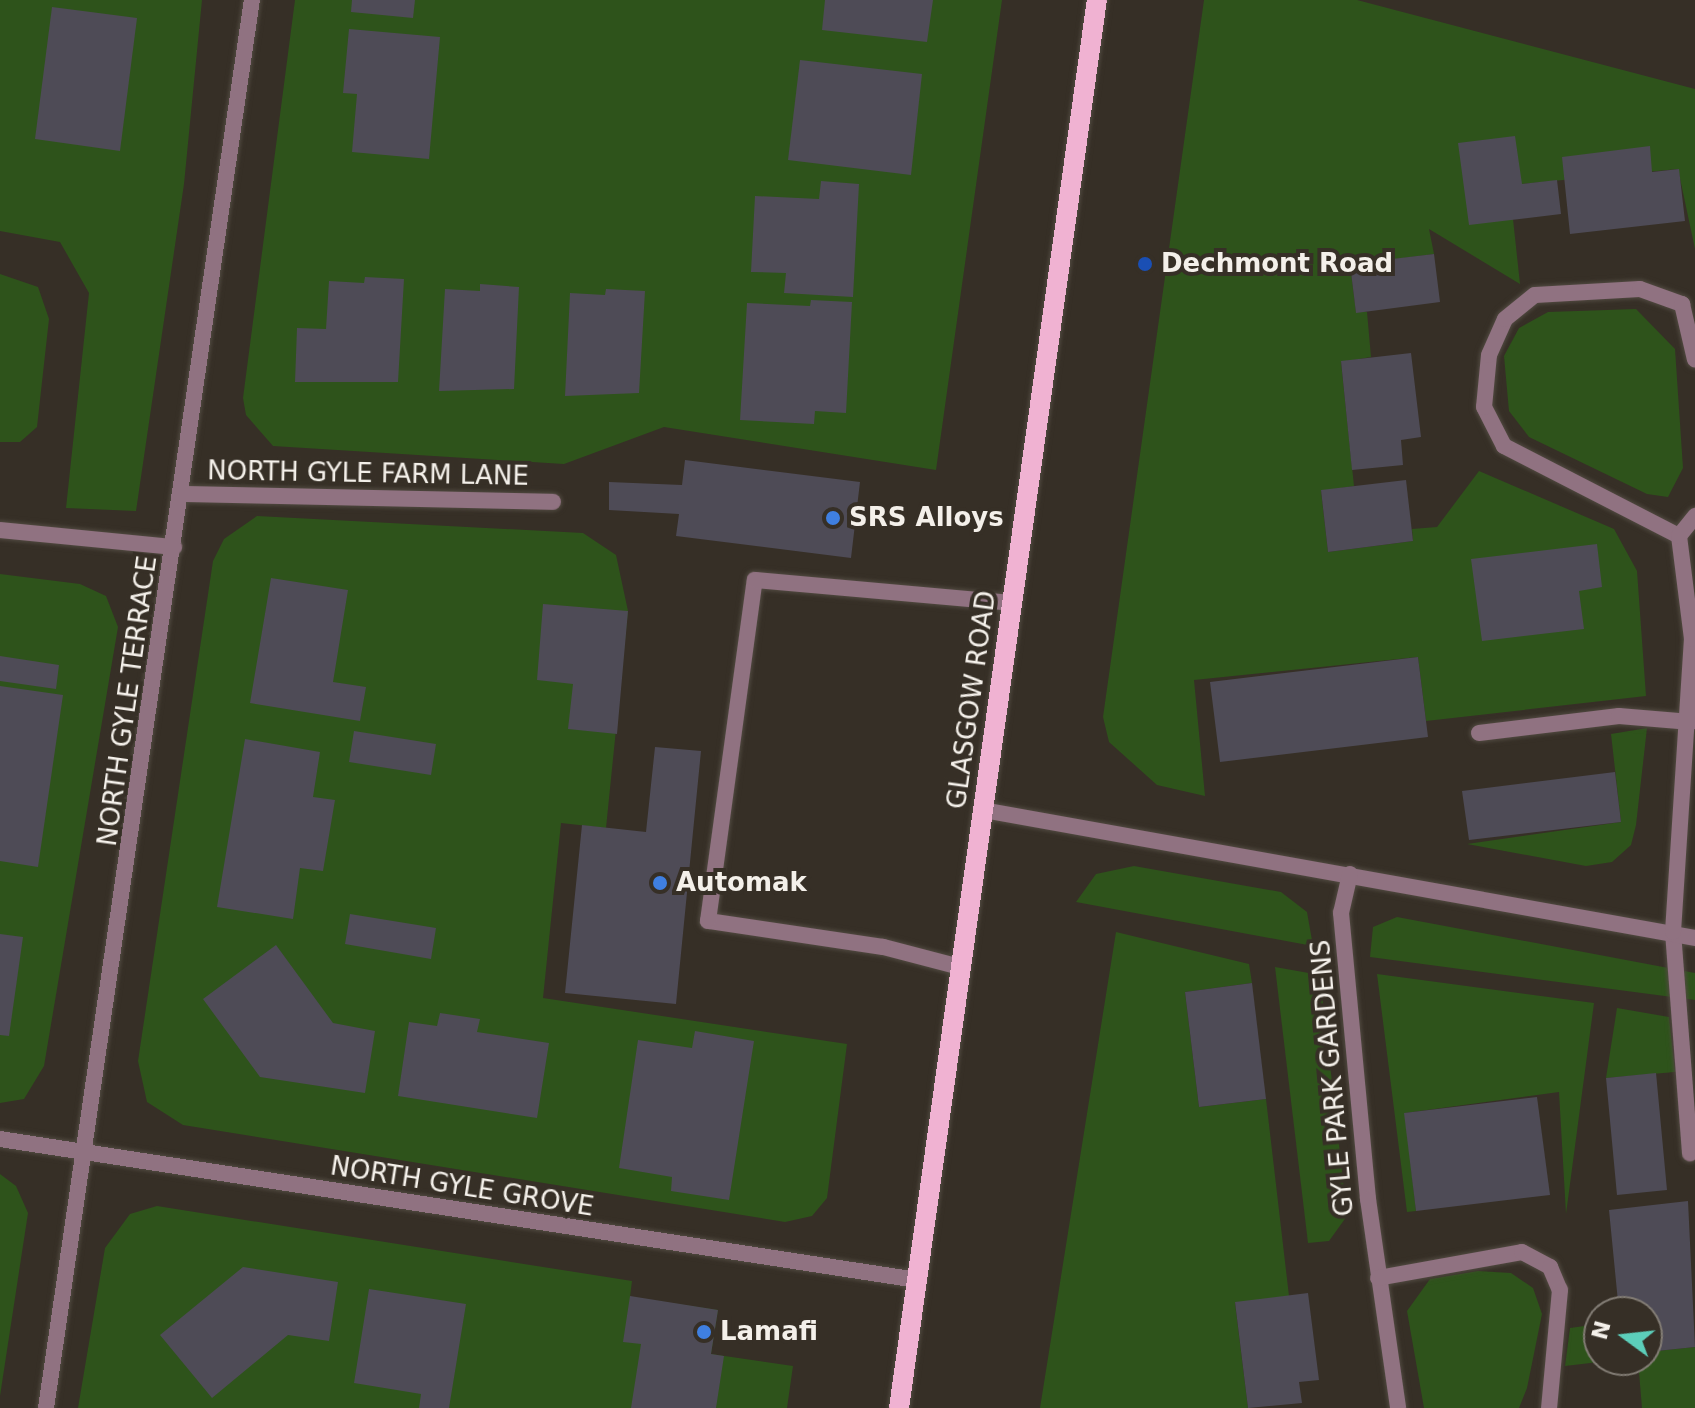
<!DOCTYPE html>
<html>
<head>
<meta charset="utf-8">
<style>
	body { margin:0 }
	#map { position:relative; width:1695px; height:1408px; overflow:hidden; background:#362f26; font-family:"DejaVu Sans",sans-serif }
	div>[style] { position:absolute }
	.green>* { inset:0; background:#2e531b }
	.building>* { inset:0; background:#4e4b56 }
	.roads { filter:drop-shadow(0 0 2px #514a41) drop-shadow(0 0 2px #514a41) }
	.service>* { height:16px; margin:-8px; padding:0 8px; transform-origin:8px; border-radius:8px; background:#907281 }
	.minor>* { height:16px; margin:-8px; padding:0 8px; transform-origin:8px; border-radius:8px; background:#907281 }
	.primary>* { height:20px; margin:-10px; padding:0 10px; transform-origin:10px; border-radius:10px; background:#f0b2d2 }
	.dots>* { width:22px; height:22px; translate:-50% -50%; box-sizing:border-box; border:4px solid #362f26; border-radius:50% }
	span { translate:-50% -50%; white-space:nowrap; text-align:center; line-height:1.15; -webkit-text-stroke:8px #362f26; paint-order:stroke }
	.poi-label { font-size:26px; color:#f4f0ea; font-weight:700 }
	.left { translate:0 -50%; text-align:left }
	.street-label { font-size:26px; color:#f4f0ea }
	.north { position:absolute; left:1583px; top:1296px; width:80px; height:80px; box-sizing:border-box; background:#362f26; border:2px solid #827c74; border-radius:50%; rotate:285deg; font-size:22px; font-weight:700; line-height:32px; text-align:center; color:#f4f0ea }
	.north::after { content:''; display:block; margin:auto; width:28px; height:36px; background:#5cceba; clip-path:polygon(50% 0,100% 100%,50% 72%,0 100%) }
</style>
</head>
<body>
<div id="map">
	<div class="green">
		<div style="clip-path:polygon(0 0,202px 0,184px 184px,136px 511px,66px 508px,89px 293px,60px 242px,0 231px)"></div>
		<div style="clip-path:polygon(295px 0,1002px 0,936px 470px,664px 427px,564px 464px,273px 446px,246px 415px,243px 398px)"></div>
		<div style="clip-path:polygon(1204px 0,1357px 0,1695px 89px,1695px 249px,1678px 169px,1522px 184px,1513px 219px,1520px 284px,1429px 229px,1434px 254px,1350px 265px,1356px 312px,1367px 312px,1371px 357px,1341px 362px,1354px 486px,1321px 491px,1328px 552px,1413px 541px,1412px 529px,1437px 527px,1479px 471px,1614px 529px,1637px 571px,1646px 696px,1426px 721px,1418px 657px,1194px 680px,1205px 796px,1157px 785px,1109px 742px,1103px 717px)"></div>
		<div style="clip-path:polygon(0 274px,38px 287px,49px 319px,37px 427px,20px 442px,0 442px)"></div>
		<div style="clip-path:polygon(1636px 309px,1675px 349px,1683px 468px,1668px 497px,1647px 494px,1529px 437px,1509px 411px,1504px 356px,1519px 328px,1548px 312px)"></div>
		<div style="clip-path:polygon(257px 516px,583px 533px,616px 555px,628px 611px,606px 828px,561px 823px,543px 998px,847px 1044px,827px 1198px,812px 1216px,785px 1222px,183px 1125px,147px 1102px,138px 1061px,213px 561px,224px 539px)"></div>
		<div style="clip-path:polygon(0 574px,80px 584px,106px 596px,118px 627px,44px 1066px,24px 1099px,0 1103px)"></div>
		<div style="clip-path:polygon(1647px 728px,1636px 825px,1631px 845px,1612px 862px,1586px 866px,1467px 844px,1621px 822px,1611px 734px)"></div>
		<div style="clip-path:polygon(1134px 866px,1281px 892px,1307px 912px,1313px 946px,1076px 902px,1096px 874px)"></div>
		<div style="clip-path:polygon(1397px 917px,1695px 973px,1695px 1000px,1370px 957px,1373px 927px)"></div>
		<div style="clip-path:polygon(1116px 932px,1249px 964px,1252px 983px,1185px 992px,1199px 1107px,1266px 1099px,1289px 1296px,1235px 1303px,1248px 1408px,1040px 1408px)"></div>
		<div style="clip-path:polygon(1275px 967px,1320px 975px,1347px 1216px,1329px 1241px,1308px 1243px)"></div>
		<div style="clip-path:polygon(1377px 974px,1594px 1003px,1566px 1214px,1559px 1092px,1405px 1113px,1416px 1211px,1407px 1212px)"></div>
		<div style="clip-path:polygon(1617px 1008px,1669px 1017px,1675px 1072px,1606px 1078px)"></div>
		<div style="clip-path:polygon(0 1174px,16px 1186px,28px 1213px,0 1396px)"></div>
		<div style="clip-path:polygon(157px 1206px,632px 1281px,630px 1297px,718px 1310px,711px 1354px,793px 1366px,787px 1408px,78px 1408px,105px 1248px,130px 1214px)"></div>
		<div style="clip-path:polygon(1478px 1271px,1511px 1273px,1533px 1288px,1542px 1314px,1527px 1388px,1519px 1408px,1424px 1408px,1407px 1311px,1430px 1279px)"></div>
		<div style="clip-path:polygon(1599px 1324px,1599px 1360px,1616px 1360px,1565px 1366px,1570px 1328px)"></div>
		<div style="clip-path:polygon(1695px 1347px,1695px 1408px,1642px 1408px,1638px 1360px,1647px 1360px,1647px 1352px)"></div>
	</div>
	<div class="building">
		<div style="clip-path:polygon(352px 0,415px 0,413px 18px,351px 12px)"></div>
		<div style="clip-path:polygon(825px 0,933px 0,927px 42px,822px 30px)"></div>
		<div style="clip-path:polygon(52px 7px,137px 18px,120px 151px,35px 139px)"></div>
		<div style="clip-path:polygon(349px 29px,440px 37px,429px 159px,352px 152px,357px 94px,343px 93px)"></div>
		<div style="clip-path:polygon(800px 60px,922px 74px,911px 175px,788px 160px)"></div>
		<div style="clip-path:polygon(1515px 136px,1522px 184px,1557px 180px,1561px 214px,1469px 225px,1458px 143px)"></div>
		<div style="clip-path:polygon(1650px 146px,1652px 172px,1679px 169px,1685px 221px,1570px 234px,1562px 157px)"></div>
		<div style="clip-path:polygon(821px 181px,859px 184px,853px 297px,784px 293px,786px 273px,751px 272px,755px 196px,819px 199px)"></div>
		<div style="clip-path:polygon(1434px 254px,1440px 302px,1356px 313px,1350px 264px)"></div>
		<div style="clip-path:polygon(365px 277px,404px 279px,398px 382px,295px 382px,297px 328px,326px 329px,329px 281px,364px 283px)"></div>
		<div style="clip-path:polygon(480px 284px,519px 287px,514px 389px,439px 391px,445px 289px,480px 291px)"></div>
		<div style="clip-path:polygon(606px 289px,645px 291px,639px 393px,565px 396px,570px 293px,605px 295px)"></div>
		<div style="clip-path:polygon(811px 300px,852px 302px,846px 413px,815px 411px,814px 424px,740px 420px,747px 303px,810px 306px)"></div>
		<div style="clip-path:polygon(1411px 353px,1421px 437px,1401px 440px,1403px 465px,1352px 470px,1341px 361px)"></div>
		<div style="clip-path:polygon(685px 460px,860px 482px,851px 558px,676px 536px,679px 514px,609px 510px,609px 482px,682px 485px)"></div>
		<div style="clip-path:polygon(1406px 480px,1413px 541px,1328px 552px,1321px 490px)"></div>
		<div style="clip-path:polygon(1597px 544px,1602px 587px,1579px 591px,1584px 629px,1482px 641px,1471px 559px)"></div>
		<div style="clip-path:polygon(271px 578px,348px 590px,333px 682px,366px 687px,360px 721px,250px 703px)"></div>
		<div style="clip-path:polygon(543px 604px,628px 611px,617px 734px,568px 729px,573px 684px,537px 680px)"></div>
		<div style="clip-path:polygon(0 656px,59px 665px,56px 689px,0 681px)"></div>
		<div style="clip-path:polygon(1418px 657px,1428px 737px,1220px 762px,1210px 682px)"></div>
		<div style="clip-path:polygon(0 686px,63px 695px,38px 867px,0 861px)"></div>
		<div style="clip-path:polygon(354px 731px,436px 744px,431px 775px,349px 762px)"></div>
		<div style="clip-path:polygon(245px 739px,320px 752px,313px 797px,335px 800px,323px 871px,300px 868px,293px 919px,217px 907px)"></div>
		<div style="clip-path:polygon(655px 747px,701px 751px,676px 1004px,565px 993px,582px 825px,646px 832px)"></div>
		<div style="clip-path:polygon(1615px 772px,1621px 822px,1469px 840px,1462px 791px)"></div>
		<div style="clip-path:polygon(350px 914px,436px 928px,431px 959px,345px 944px)"></div>
		<div style="clip-path:polygon(0 934px,23px 937px,9px 1036px,0 1035px)"></div>
		<div style="clip-path:polygon(276px 945px,333px 1023px,375px 1031px,365px 1093px,260px 1077px,203px 999px)"></div>
		<div style="clip-path:polygon(1252px 983px,1266px 1099px,1199px 1107px,1185px 992px)"></div>
		<div style="clip-path:polygon(440px 1013px,480px 1019px,477px 1032px,549px 1043px,537px 1118px,398px 1096px,409px 1022px,437px 1026px)"></div>
		<div style="clip-path:polygon(695px 1031px,754px 1041px,729px 1200px,671px 1191px,672px 1177px,619px 1168px,638px 1040px,692px 1048px)"></div>
		<div style="clip-path:polygon(1656px 1073px,1667px 1190px,1617px 1195px,1606px 1078px)"></div>
		<div style="clip-path:polygon(1537px 1097px,1550px 1195px,1416px 1211px,1404px 1113px)"></div>
		<div style="clip-path:polygon(1688px 1201px,1695px 1347px,1647px 1352px,1647px 1312px,1619px 1312px,1609px 1210px)"></div>
		<div style="clip-path:polygon(243px 1267px,338px 1282px,329px 1341px,288px 1335px,212px 1398px,160px 1335px)"></div>
		<div style="clip-path:polygon(369px 1289px,466px 1304px,449px 1408px,419px 1408px,421px 1394px,354px 1383px)"></div>
		<div style="clip-path:polygon(1308px 1293px,1319px 1380px,1299px 1382px,1302px 1403px,1248px 1408px,1235px 1302px)"></div>
		<div style="clip-path:polygon(630px 1296px,718px 1310px,711px 1354px,724px 1356px,716px 1408px,631px 1408px,641px 1344px,623px 1342px)"></div>
	</div>
	<div class="roads">
		<div class="service">
			<div style="left:1479px;top:733px;width:141px;rotate:-6.9deg"></div>
			<div style="left:1619px;top:716px;width:72px;rotate:4.8deg"></div>
			<div style="left:1673px;top:932px;width:222px;rotate:85.6deg"></div>
			<div style="left:960px;top:967px;width:80px;rotate:-165.4deg"></div>
			<div style="left:883px;top:947px;width:177px;rotate:-171.5deg"></div>
			<div style="left:708px;top:921px;width:344px;rotate:-82.2deg"></div>
			<div style="left:755px;top:580px;width:258px;rotate:5.1deg"></div>
		</div>
		<div class="minor">
			<div style="left:182px;top:494px;width:371px;rotate:1.2deg"></div>
			<div style="left:0;top:530px;width:175px;rotate:5.6deg"></div>
			<div style="left:1679px;top:536px;width:197px;rotate:-152.8deg"></div>
			<div style="left:1504px;top:446px;width:44px;rotate:-117.1deg"></div>
			<div style="left:1484px;top:407px;width:52px;rotate:-84.5deg"></div>
			<div style="left:1489px;top:355px;width:39px;rotate:-66deg"></div>
			<div style="left:1505px;top:319px;width:38px;rotate:-39deg"></div>
			<div style="left:1535px;top:295px;width:105px;rotate:-3.3deg"></div>
			<div style="left:1640px;top:289px;width:45px;rotate:19.7deg"></div>
			<div style="left:1682px;top:304px;width:57px;rotate:76.9deg"></div>
			<div style="left:983px;top:810px;width:723px;rotate:10.19deg"></div>
			<div style="left:1350px;top:874px;width:40px;rotate:103deg"></div>
			<div style="left:1341px;top:913px;width:287px;rotate:84.6deg"></div>
			<div style="left:1368px;top:1199px;width:211px;rotate:81.8deg"></div>
			<div style="left:1673px;top:932px;width:294px;rotate:-86.3deg"></div>
			<div style="left:1692px;top:639px;width:104px;rotate:-97.2deg"></div>
			<div style="left:1679px;top:536px;width:26px;rotate:-51deg"></div>
			<div style="left:0;top:1139px;width:928px;rotate:8.74deg"></div>
			<div style="left:1378px;top:1278px;width:146px;rotate:-10.2deg"></div>
			<div style="left:1522px;top:1252px;width:32px;rotate:28deg"></div>
			<div style="left:1550px;top:1267px;width:25px;rotate:67deg"></div>
			<div style="left:1560px;top:1290px;width:119px;rotate:95.3deg"></div>
			<div style="left:46px;top:1408px;width:1423px;rotate:-81.68deg"></div>
		</div>
		<div class="primary">
			<div style="left:899px;top:1408px;width:1422px;rotate:-82deg"></div>
		</div>
	</div>
	<div class="dots">
		<div style="left:1145px;top:264px;background:#1a4fb4"></div>
		<div style="left:833px;top:518px;background:#3f7fe0"></div>
		<div style="left:660px;top:883px;background:#3f7fe0"></div>
		<div style="left:704px;top:1332px;background:#3f7fe0"></div>
	</div>
	<div class="poi-label">
		<span class="left" style="left:1161px;top:264px">Dechmont Road</span>
		<span class="left" style="left:849px;top:518px">SRS Alloys</span>
		<span class="left" style="left:676px;top:883px">Automak</span>
		<span class="left" style="left:720px;top:1332px">Lamafi</span>
	</div>
	<div class="street-label">
		<span style="left:368px;top:474px;rotate:1deg">NORTH GYLE FARM LANE</span>
		<span style="left:972px;top:700px;rotate:-82deg">GLASGOW ROAD</span>
		<span style="left:128px;top:701px;rotate:-82deg">NORTH GYLE TERRACE</span>
		<span style="left:1333px;top:1078px;rotate:-95deg">GYLE PARK GARDENS</span>
		<span style="left:462px;top:1187px;rotate:9deg">NORTH GYLE GROVE</span>
	</div>
	<div class="north">N</div>
</div>
</body>
</html>
